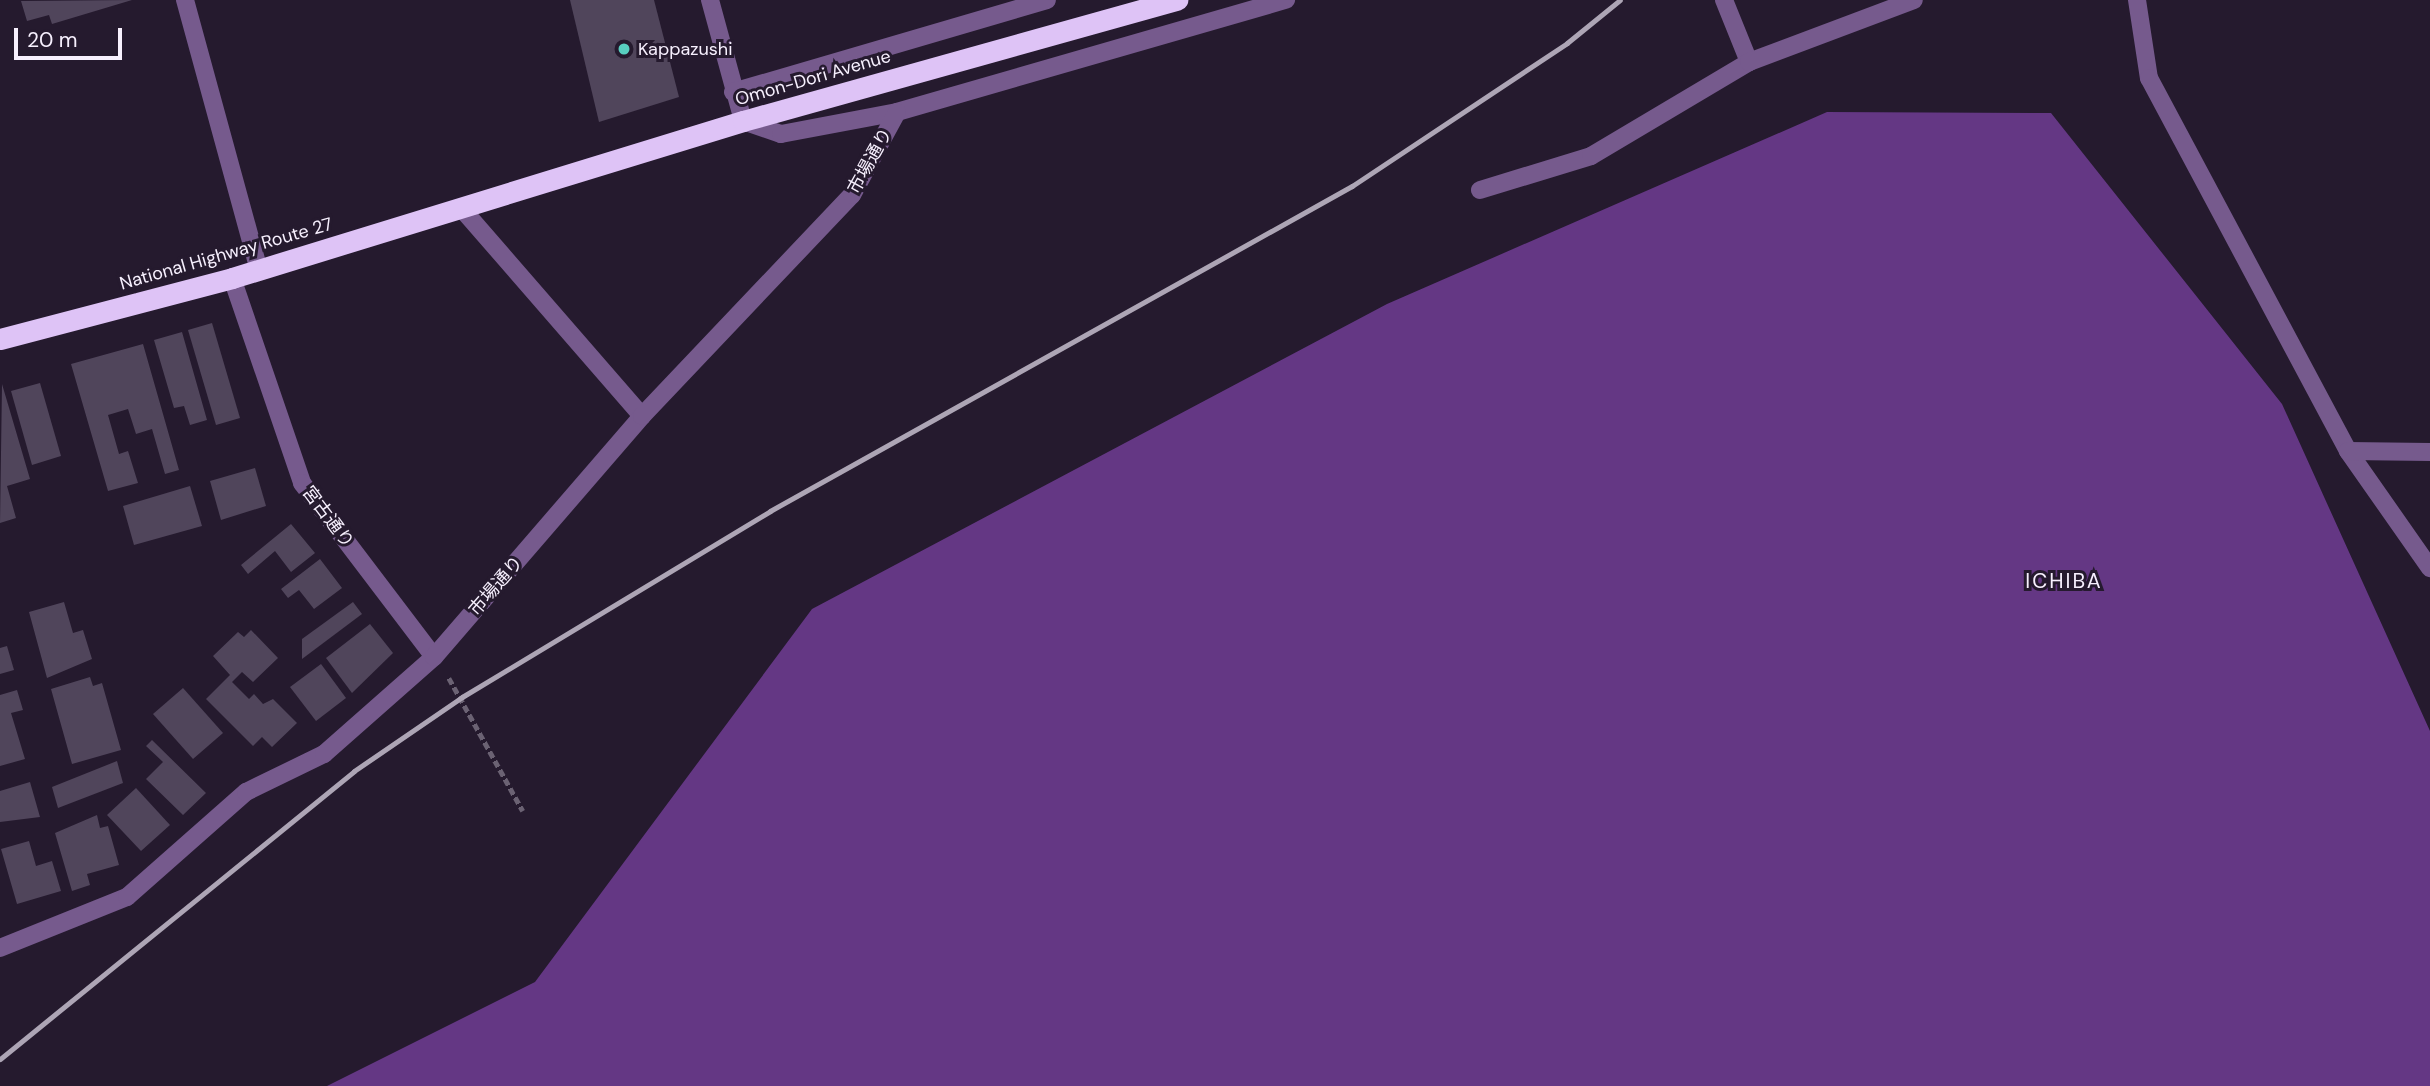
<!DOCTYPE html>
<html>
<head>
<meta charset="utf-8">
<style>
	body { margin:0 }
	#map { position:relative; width:2430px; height:1086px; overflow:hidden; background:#251a2e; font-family:"DM Sans","Noto Sans JP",sans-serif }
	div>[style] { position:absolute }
	.forest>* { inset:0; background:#643784 }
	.building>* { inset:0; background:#50455b }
	.path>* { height:4.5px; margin-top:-2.25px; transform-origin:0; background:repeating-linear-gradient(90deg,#6b6273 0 7px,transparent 0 10.5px) }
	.minor>* { height:18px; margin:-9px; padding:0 9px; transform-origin:9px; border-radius:9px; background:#765a8d }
	.highway>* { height:21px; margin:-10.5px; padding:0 10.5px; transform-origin:10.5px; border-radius:10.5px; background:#dec3f6 }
	.rail>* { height:5px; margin:-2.5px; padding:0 2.5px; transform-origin:2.5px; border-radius:2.5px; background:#ada5b5 }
	.dots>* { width:19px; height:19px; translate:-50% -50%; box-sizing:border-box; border:4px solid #251a2e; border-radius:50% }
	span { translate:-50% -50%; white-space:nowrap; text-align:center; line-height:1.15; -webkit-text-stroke:6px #251a2e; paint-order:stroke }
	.poi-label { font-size:18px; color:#f7f0fe }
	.left { translate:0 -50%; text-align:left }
	.street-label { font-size:18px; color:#f7f0fe }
	.quarter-label { font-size:21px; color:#f7f0fe; letter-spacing:2px }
	.scale { position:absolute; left:14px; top:28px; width:108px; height:32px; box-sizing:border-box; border:4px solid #f7f0fe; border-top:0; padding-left:9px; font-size:21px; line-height:24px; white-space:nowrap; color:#f7f0fe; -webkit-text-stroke:5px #251a2e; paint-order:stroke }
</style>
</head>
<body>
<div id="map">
	<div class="forest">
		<div style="clip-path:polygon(1827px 112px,2051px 113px,2282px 404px,2430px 731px,2430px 1086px,327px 1086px,535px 982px,812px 609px,1387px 304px)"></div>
	</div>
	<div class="building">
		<div style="clip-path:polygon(132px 0,52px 24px,49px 15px,27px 21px,21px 1px)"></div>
		<div style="clip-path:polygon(570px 0,654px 0,679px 97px,599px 122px)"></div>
		<div style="clip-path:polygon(212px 323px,240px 418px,216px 425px,188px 330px)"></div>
		<div style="clip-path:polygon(182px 332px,207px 420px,190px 425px,184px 406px,174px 408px,154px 340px)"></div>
		<div style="clip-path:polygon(143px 344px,179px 470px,165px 474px,152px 429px,136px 434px,128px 409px,108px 415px,119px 454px,128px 451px,138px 483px,108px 491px,71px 364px)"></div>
		<div style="clip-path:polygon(40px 383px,61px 456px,32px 465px,11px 391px)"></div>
		<div style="clip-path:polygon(2px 384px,30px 479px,7px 486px,16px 518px,0 523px)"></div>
		<div style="clip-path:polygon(255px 468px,266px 506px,221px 520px,210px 481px)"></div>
		<div style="clip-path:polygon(190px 486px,202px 526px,134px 545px,123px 506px)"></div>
		<div style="clip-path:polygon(291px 524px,315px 553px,291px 572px,275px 551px,248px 574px,241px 565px)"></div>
		<div style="clip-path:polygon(320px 559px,342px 588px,314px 609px,299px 590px,288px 598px,281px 589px)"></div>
		<div style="clip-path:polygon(64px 602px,73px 633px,83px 630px,92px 659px,47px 678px,29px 612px)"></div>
		<div style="clip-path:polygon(353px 602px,362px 614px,302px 659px,302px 639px)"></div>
		<div style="clip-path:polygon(370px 624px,393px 653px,352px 693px,326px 658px)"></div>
		<div style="clip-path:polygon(251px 630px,278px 658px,253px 682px,242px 672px,232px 682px,249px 699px,254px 694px,263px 704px,273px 699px,297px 723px,272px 747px,262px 737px,253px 746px,206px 699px,230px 675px,213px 656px,238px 632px,244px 637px)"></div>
		<div style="clip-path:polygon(7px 646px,14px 670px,0 674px,0 648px)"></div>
		<div style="clip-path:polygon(321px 664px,346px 698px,316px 721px,290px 687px)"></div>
		<div style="clip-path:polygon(90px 677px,93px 686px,102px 683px,121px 750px,72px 764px,51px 689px)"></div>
		<div style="clip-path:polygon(183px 688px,223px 733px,193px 759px,153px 714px)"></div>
		<div style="clip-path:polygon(17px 690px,23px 710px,11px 713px,25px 759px,0 766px,0 695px)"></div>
		<div style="clip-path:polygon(152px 740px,206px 793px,183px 815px,146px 779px,163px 762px,146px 746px)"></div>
		<div style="clip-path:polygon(117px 761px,123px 783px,58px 808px,52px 787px)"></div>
		<div style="clip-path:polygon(30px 782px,40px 817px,0 822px,0 791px)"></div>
		<div style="clip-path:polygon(136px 788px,170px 825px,141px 851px,107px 815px)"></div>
		<div style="clip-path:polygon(97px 815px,100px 828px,108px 826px,119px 865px,87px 874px,90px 885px,72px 891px,55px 833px)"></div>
		<div style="clip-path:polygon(29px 841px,36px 866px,52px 861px,61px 891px,17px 904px,1px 849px)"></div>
	</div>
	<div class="path">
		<div style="left:449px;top:678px;width:152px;rotate:60.9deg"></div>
	</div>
	<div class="minor">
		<div style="left:185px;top:0;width:280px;rotate:74.7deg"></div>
		<div style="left:710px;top:0;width:125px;rotate:74.7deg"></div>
		<div style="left:743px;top:121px;width:40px;rotate:18.9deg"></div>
		<div style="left:781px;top:134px;width:118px;rotate:-10.7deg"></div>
		<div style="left:897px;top:112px;width:405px;rotate:-16.1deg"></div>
		<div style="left:1724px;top:0;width:67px;rotate:68deg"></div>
		<div style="left:2137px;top:0;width:79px;rotate:81.3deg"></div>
		<div style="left:2149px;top:78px;width:423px;rotate:61.9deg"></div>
		<div style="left:2348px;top:451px;width:143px;rotate:55deg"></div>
		<div style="left:733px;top:92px;width:327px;rotate:-16.3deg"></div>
		<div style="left:1480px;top:190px;width:116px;rotate:-17deg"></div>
		<div style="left:1591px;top:156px;width:184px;rotate:-30.7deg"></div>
		<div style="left:1749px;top:62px;width:176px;rotate:-20.6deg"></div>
		<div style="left:463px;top:210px;width:273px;rotate:49deg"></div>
		<div style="left:232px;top:278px;width:217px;rotate:71.1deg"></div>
		<div style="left:302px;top:483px;width:218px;rotate:52.8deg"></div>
		<div style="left:2348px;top:451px;width:82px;rotate:0.7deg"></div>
		<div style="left:0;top:948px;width:137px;rotate:-21.9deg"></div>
		<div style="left:127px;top:897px;width:159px;rotate:-41.4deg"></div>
		<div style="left:246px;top:792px;width:87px;rotate:-26deg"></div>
		<div style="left:324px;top:754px;width:147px;rotate:-41.4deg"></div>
		<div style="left:434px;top:657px;width:318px;rotate:-49.2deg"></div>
		<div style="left:642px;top:416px;width:305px;rotate:-46.5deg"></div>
		<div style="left:852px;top:195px;width:94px;rotate:-61.5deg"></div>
	</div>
	<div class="highway">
		<div style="left:0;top:339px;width:240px;rotate:-14.7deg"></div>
		<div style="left:232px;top:278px;width:535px;rotate:-17.08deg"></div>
		<div style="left:743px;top:121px;width:451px;rotate:-15.6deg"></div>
	</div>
	<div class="rail">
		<div style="left:0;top:1059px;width:456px;rotate:-39.1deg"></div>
		<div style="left:354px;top:771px;width:131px;rotate:-34.4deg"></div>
		<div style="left:462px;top:697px;width:360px;rotate:-31.1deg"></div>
		<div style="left:770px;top:511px;width:667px;rotate:-29.18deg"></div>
		<div style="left:1352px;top:186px;width:258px;rotate:-33.6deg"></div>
		<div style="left:1567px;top:43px;width:68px;rotate:-39.1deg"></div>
	</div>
	<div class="dots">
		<div style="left:624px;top:49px;background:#58cec0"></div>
	</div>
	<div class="poi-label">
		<span class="left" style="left:638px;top:49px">Kappazushi</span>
	</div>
	<div class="street-label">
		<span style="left:813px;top:78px;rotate:-16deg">Omon-Dori Avenue</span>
		<span style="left:870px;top:161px;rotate:-61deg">市場通り</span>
		<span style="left:226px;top:254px;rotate:-16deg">National Highway Route 27</span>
		<span style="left:328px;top:517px;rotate:53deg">宮古通り</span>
		<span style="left:496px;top:586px;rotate:-49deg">市場通り</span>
	</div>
	<div class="quarter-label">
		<span style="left:2064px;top:581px">ICHIBA</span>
	</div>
	<div class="scale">20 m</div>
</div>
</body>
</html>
